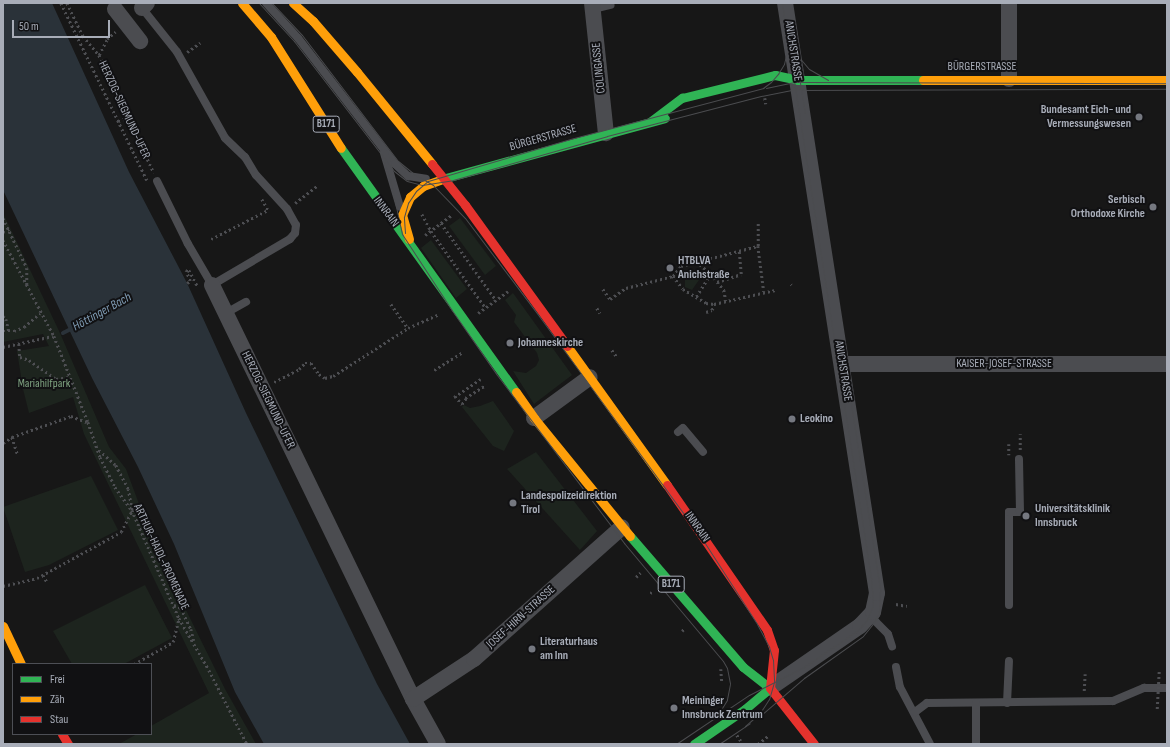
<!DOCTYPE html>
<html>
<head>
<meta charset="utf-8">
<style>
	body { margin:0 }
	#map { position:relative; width:1170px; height:747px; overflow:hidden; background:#171717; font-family:"Sofia Sans Condensed",sans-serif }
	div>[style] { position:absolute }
	.green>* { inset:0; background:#1d241e }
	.water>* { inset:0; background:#2a3239 }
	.stream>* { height:4px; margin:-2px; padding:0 2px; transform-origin:2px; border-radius:2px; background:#2a3239 }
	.path>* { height:2.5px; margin-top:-1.25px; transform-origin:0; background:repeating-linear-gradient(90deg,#4d4e52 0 2px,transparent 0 5px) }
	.lane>* { height:8px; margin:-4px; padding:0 4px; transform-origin:4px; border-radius:4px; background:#4b4c50 }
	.street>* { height:16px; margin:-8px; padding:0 8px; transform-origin:8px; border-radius:8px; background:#4b4c50 }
	.fast>* { height:9px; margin:-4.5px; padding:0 4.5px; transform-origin:4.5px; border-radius:4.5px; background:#30b455 }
	.slow>* { height:9px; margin:-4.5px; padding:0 4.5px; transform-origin:4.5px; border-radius:4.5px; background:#ff9f0a }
	.jam>* { height:9px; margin:-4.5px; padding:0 4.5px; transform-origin:4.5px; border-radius:4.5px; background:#e5322d }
	.tram>* { height:1px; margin:-0.5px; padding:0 0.5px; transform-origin:0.5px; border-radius:0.5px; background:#4b4c4f }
	.path-bridge>* { height:2.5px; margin-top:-1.25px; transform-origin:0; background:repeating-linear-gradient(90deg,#4d4e52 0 2px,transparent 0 5px) }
	.dots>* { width:11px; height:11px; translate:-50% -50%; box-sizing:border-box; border:2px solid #111113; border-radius:50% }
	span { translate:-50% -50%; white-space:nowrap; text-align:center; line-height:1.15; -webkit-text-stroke:4px #111113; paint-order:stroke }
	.shield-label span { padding:1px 3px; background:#111113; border:1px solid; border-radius:3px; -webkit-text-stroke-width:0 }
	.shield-label { font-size:11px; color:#a8adb8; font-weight:700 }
	.street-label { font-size:12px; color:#a8adb8 }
	.poi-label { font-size:12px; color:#a8adb8; font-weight:700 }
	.right { translate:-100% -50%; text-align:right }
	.left { translate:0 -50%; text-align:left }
	.park-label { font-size:12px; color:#7fa381 }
	.water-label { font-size:13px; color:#7f9bb3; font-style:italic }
	.frame { position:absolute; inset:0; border:4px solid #a8adb8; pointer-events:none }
	.legend { position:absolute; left:12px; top:663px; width:140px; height:72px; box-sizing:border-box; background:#111113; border:1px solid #4d4f55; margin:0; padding:5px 7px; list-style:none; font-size:12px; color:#a8adb8 }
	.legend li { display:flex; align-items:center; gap:8px; height:20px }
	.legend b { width:20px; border:1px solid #4d4f55 }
	.scale { position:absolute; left:12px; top:20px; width:98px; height:18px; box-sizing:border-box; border:2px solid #a8adb8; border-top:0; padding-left:5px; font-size:12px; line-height:14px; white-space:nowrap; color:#a8adb8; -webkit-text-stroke:3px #111113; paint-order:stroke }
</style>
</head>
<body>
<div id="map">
	<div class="green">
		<div style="clip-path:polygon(3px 213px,60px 333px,109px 447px,126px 469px,151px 536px,186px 610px,225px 689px,256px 744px,119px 744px,137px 734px,151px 734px,151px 726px,209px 693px,84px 434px,73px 397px,29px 413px,23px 389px,17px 351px,49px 346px,43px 334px,3px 342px)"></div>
		<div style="clip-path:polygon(460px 218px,496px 266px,485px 275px,449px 226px)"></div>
		<div style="clip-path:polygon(431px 240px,467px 289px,456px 298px,421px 248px)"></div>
		<div style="clip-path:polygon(698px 273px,701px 277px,692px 290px,685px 287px,685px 277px)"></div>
		<div style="clip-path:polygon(513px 293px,572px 375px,534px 404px,513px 371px,526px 373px,536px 366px,539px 360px,537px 353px,514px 322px,516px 315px,505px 300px)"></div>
		<div style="clip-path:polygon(493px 401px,514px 431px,504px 451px,493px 446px,462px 407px,464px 405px,470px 408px,480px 406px)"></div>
		<div style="clip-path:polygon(536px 452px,597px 531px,580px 550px,507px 469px)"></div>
		<div style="clip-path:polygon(91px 476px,118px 530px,49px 565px,25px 572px,3px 507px)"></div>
		<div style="clip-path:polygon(145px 585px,172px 638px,124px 664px,72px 664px,53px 631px)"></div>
	</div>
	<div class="water">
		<div style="clip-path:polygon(3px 3px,52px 3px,129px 172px,187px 283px,246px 413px,377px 684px,410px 744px,264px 744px,235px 692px,174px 544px,138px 467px,92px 378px,3px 190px)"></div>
	</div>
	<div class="stream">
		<div style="left:63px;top:333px;width:11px;rotate:-27deg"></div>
	</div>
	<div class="path">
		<div style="left:61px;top:3px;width:197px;rotate:64.1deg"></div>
		<div style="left:67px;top:3px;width:37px;rotate:64deg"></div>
		<div style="left:83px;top:36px;width:25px;rotate:50deg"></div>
		<div style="left:99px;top:55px;width:130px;rotate:65deg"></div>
		<div style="left:187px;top:52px;width:16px;rotate:-35deg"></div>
		<div style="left:99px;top:55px;width:18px;rotate:-63deg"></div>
		<div style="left:107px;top:39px;width:11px;rotate:-41deg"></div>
		<div style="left:765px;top:98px;width:6px;rotate:81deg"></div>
		<div style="left:118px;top:121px;width:9px;rotate:-21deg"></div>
		<div style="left:262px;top:199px;width:13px;rotate:61deg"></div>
		<div style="left:295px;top:203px;width:29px;rotate:-38deg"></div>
		<div style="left:422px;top:214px;width:19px;rotate:62deg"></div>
		<div style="left:431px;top:231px;width:93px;rotate:54.6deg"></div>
		<div style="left:3px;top:218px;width:55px;rotate:64.4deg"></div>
		<div style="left:27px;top:268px;width:18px;rotate:90deg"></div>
		<div style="left:441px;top:223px;width:95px;rotate:54.5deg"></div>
		<div style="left:3px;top:232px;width:7px;rotate:-27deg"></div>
		<div style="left:425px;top:235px;width:34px;rotate:-37deg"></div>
		<div style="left:211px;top:239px;width:64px;rotate:-27deg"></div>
		<div style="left:3px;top:240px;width:109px;rotate:62deg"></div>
		<div style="left:54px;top:336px;width:92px;rotate:68.4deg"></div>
		<div style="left:88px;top:422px;width:37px;rotate:71deg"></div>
		<div style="left:100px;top:457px;width:34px;rotate:63deg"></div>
		<div style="left:115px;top:487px;width:29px;rotate:54deg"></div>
		<div style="left:132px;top:510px;width:118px;rotate:66.5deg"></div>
		<div style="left:179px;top:618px;width:60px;rotate:60deg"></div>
		<div style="left:209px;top:670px;width:83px;rotate:62.8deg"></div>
		<div style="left:758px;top:246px;width:46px;rotate:82.6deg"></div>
		<div style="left:695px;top:257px;width:4px;rotate:76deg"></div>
		<div style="left:696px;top:261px;width:20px;rotate:41deg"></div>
		<div style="left:711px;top:274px;width:28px;rotate:122deg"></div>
		<div style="left:680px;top:262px;width:4px;rotate:76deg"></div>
		<div style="left:189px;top:270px;width:19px;rotate:62deg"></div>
		<div style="left:711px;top:274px;width:21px;rotate:51deg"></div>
		<div style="left:724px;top:290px;width:11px;rotate:80deg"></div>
		<div style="left:673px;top:276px;width:16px;rotate:52deg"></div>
		<div style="left:683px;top:289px;width:27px;rotate:31deg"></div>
		<div style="left:706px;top:303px;width:8px;rotate:7deg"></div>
		<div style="left:714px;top:304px;width:63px;rotate:-12.9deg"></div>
		<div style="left:717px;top:282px;width:25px;rotate:-18deg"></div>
		<div style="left:741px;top:274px;width:23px;rotate:-95deg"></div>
		<div style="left:187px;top:283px;width:4px;rotate:-34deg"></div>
		<div style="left:190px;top:281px;width:11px;rotate:-112deg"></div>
		<div style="left:186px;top:271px;width:4px;rotate:-34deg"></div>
		<div style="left:791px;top:284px;width:1px;rotate:45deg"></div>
		<div style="left:603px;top:289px;width:12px;rotate:55deg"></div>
		<div style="left:610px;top:299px;width:19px;rotate:-35deg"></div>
		<div style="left:626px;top:288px;width:49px;rotate:-14.3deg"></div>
		<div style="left:673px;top:276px;width:13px;rotate:-51deg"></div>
		<div style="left:681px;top:266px;width:80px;rotate:-14.6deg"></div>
		<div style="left:758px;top:246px;width:25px;rotate:-90deg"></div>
		<div style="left:391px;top:304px;width:29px;rotate:55deg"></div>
		<div style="left:408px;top:328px;width:34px;rotate:-24deg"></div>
		<div style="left:597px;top:308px;width:6px;rotate:59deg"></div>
		<div style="left:706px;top:312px;width:6px;rotate:-18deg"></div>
		<div style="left:712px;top:310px;width:6px;rotate:-72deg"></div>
		<div style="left:478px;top:313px;width:37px;rotate:-36deg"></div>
		<div style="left:3px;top:316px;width:4px;rotate:45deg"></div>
		<div style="left:6px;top:319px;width:12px;rotate:76deg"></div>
		<div style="left:3px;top:331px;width:11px"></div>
		<div style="left:14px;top:331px;width:11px;rotate:-22deg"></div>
		<div style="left:24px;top:327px;width:21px;rotate:-41deg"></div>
		<div style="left:19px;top:344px;width:13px;rotate:86deg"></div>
		<div style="left:20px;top:357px;width:9px;rotate:18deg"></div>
		<div style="left:29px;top:360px;width:33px;rotate:35deg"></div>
		<div style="left:56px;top:379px;width:14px;rotate:-8deg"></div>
		<div style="left:3px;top:347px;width:51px;rotate:-12.4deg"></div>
		<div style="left:612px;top:350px;width:9px;rotate:54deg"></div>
		<div style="left:434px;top:370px;width:34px;rotate:-32deg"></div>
		<div style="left:274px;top:382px;width:28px;rotate:-27deg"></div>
		<div style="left:299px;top:369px;width:8px;rotate:-45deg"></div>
		<div style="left:305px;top:363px;width:6px"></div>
		<div style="left:311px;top:363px;width:14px;rotate:54deg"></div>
		<div style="left:319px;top:374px;width:7px;rotate:34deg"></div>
		<div style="left:325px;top:378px;width:8px;rotate:-14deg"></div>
		<div style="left:333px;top:376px;width:89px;rotate:-32.6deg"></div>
		<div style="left:455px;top:396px;width:11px;rotate:49deg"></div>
		<div style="left:462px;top:404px;width:9px;rotate:-54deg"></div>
		<div style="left:454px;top:397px;width:32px;rotate:-34deg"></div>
		<div style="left:465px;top:398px;width:25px;rotate:-32deg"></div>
		<div style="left:12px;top:437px;width:19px;rotate:72deg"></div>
		<div style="left:3px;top:443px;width:11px;rotate:-34deg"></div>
		<div style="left:12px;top:437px;width:63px;rotate:-19.6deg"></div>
		<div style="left:71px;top:416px;width:17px;rotate:21deg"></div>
		<div style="left:1009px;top:444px;width:11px;rotate:90deg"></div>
		<div style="left:1020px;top:450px;width:16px;rotate:-90deg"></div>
		<div style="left:43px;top:575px;width:8px;rotate:60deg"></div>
		<div style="left:636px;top:577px;width:6px;rotate:-45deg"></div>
		<div style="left:3px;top:586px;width:35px;rotate:-13deg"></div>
		<div style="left:37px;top:578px;width:96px;rotate:-28.7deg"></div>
		<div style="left:121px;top:532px;width:25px;rotate:-63deg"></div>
		<div style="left:132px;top:510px;width:21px;rotate:-101deg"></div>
		<div style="left:128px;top:489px;width:27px;rotate:-118deg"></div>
		<div style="left:115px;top:465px;width:24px;rotate:-138deg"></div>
		<div style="left:650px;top:593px;width:2px;rotate:-27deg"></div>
		<div style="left:896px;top:604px;width:11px;rotate:10deg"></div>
		<div style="left:174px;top:605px;width:8px;rotate:23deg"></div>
		<div style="left:181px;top:608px;width:23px;rotate:65deg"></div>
		<div style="left:191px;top:629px;width:12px;rotate:76deg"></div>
		<div style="left:682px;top:631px;width:3px;rotate:-45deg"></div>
		<div style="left:134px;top:664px;width:45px;rotate:-29.4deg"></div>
		<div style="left:173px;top:642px;width:25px;rotate:-76deg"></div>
		<div style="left:721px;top:669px;width:13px;rotate:86deg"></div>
		<div style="left:1084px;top:691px;width:17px;rotate:-87deg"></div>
		<div style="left:737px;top:735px;width:7px;rotate:56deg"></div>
		<div style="left:758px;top:744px;width:13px;rotate:-39deg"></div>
	</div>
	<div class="lane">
		<div style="left:266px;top:3px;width:47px;rotate:47.6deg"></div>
		<div style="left:298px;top:38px;width:159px;rotate:52.4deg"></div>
		<div style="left:395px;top:164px;width:18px;rotate:43deg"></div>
		<div style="left:408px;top:176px;width:18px;rotate:9deg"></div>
		<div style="left:142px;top:8px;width:56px;rotate:51.5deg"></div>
		<div style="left:177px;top:52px;width:98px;rotate:60.8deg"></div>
		<div style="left:225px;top:138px;width:28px;rotate:44deg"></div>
		<div style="left:245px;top:157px;width:21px;rotate:59deg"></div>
		<div style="left:256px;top:175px;width:46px;rotate:47.6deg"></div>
		<div style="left:287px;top:209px;width:18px;rotate:61deg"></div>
		<div style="left:296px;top:225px;width:8px;rotate:97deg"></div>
		<div style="left:295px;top:233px;width:8px;rotate:130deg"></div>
		<div style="left:290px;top:239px;width:91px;rotate:149.5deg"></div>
		<div style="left:212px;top:285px;width:48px;rotate:-120.3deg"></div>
		<div style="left:188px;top:244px;width:70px;rotate:-116.2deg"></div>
		<div style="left:593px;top:9px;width:18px;rotate:-13deg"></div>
		<div style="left:384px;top:153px;width:56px;rotate:73.5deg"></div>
		<div style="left:226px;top:313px;width:23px;rotate:-29deg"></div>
		<div style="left:678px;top:432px;width:6px;rotate:-39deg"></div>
		<div style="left:683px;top:428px;width:31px;rotate:50deg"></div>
		<div style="left:1009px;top:605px;width:93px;rotate:-90deg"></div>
		<div style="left:1009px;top:512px;width:11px"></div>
		<div style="left:1020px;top:512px;width:53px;rotate:-91.1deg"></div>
		<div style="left:869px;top:618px;width:7px;rotate:27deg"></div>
		<div style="left:875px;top:621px;width:18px;rotate:45deg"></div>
		<div style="left:888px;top:634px;width:13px;rotate:72deg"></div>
		<div style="left:896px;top:667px;width:20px;rotate:79deg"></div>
		<div style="left:900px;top:687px;width:64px;rotate:62.2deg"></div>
		<div style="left:1007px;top:703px;width:42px;rotate:-87.3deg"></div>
		<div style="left:915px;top:712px;width:15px;rotate:-37deg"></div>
		<div style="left:927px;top:703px;width:186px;rotate:-0.6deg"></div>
		<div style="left:1113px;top:701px;width:34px;rotate:-23deg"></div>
		<div style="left:1144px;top:688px;width:23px"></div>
		<div style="left:976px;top:744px;width:41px;rotate:-90deg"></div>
	</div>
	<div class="street">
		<div style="left:592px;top:3px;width:131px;rotate:83.9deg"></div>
		<div style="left:142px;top:8px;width:7px;rotate:-45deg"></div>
		<div style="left:115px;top:9px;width:41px;rotate:52deg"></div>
		<div style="left:1009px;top:79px;width:76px;rotate:-90deg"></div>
		<div style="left:212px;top:285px;width:460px;rotate:64.1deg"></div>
		<div style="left:413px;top:699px;width:51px;rotate:60.9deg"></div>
		<div style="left:842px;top:364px;width:325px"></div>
		<div style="left:534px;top:418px;width:69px;rotate:-36.2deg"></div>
		<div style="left:770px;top:688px;width:109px;rotate:-34.6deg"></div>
		<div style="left:860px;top:626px;width:19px;rotate:-47deg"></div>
		<div style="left:873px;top:612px;width:19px;rotate:-78deg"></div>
		<div style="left:877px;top:593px;width:597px;rotate:-98.86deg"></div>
		<div style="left:413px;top:699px;width:73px;rotate:-33.3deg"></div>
		<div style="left:474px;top:659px;width:198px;rotate:-41.7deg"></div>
	</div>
	<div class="fast">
		<div style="left:651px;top:121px;width:39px;rotate:-37deg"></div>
		<div style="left:682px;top:98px;width:96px;rotate:-13.9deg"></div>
		<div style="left:775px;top:75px;width:24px;rotate:12deg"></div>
		<div style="left:798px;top:80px;width:125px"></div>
		<div style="left:341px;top:148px;width:300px;rotate:54.4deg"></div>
		<div style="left:442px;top:179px;width:231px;rotate:-15.3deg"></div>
		<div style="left:630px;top:536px;width:173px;rotate:49.2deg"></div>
		<div style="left:743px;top:667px;width:34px;rotate:38deg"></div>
		<div style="left:694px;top:744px;width:62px;rotate:-34.5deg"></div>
		<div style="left:745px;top:709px;width:33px;rotate:-40deg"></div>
	</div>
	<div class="slow">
		<div style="left:242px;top:3px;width:45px;rotate:49.5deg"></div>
		<div style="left:271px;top:37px;width:131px;rotate:57.8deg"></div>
		<div style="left:293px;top:3px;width:27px;rotate:42deg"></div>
		<div style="left:313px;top:21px;width:67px;rotate:49.2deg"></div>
		<div style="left:357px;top:72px;width:119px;rotate:50.8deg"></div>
		<div style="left:923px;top:80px;width:244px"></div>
		<div style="left:409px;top:239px;width:25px;rotate:-106deg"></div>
		<div style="left:402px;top:215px;width:20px;rotate:-66deg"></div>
		<div style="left:410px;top:197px;width:17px;rotate:-40deg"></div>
		<div style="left:423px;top:186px;width:20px;rotate:-20deg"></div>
		<div style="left:567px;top:346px;width:171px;rotate:54.3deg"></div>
		<div style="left:516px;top:392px;width:32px;rotate:55deg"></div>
		<div style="left:534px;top:418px;width:152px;rotate:50.9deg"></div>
		<div style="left:3px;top:626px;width:42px;rotate:64.7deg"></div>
	</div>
	<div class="jam">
		<div style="left:432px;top:164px;width:53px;rotate:51.2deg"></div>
		<div style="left:465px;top:205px;width:174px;rotate:54.1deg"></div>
		<div style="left:667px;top:485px;width:176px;rotate:55.4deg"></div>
		<div style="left:767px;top:630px;width:21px;rotate:71deg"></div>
		<div style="left:774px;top:650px;width:38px;rotate:96deg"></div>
		<div style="left:770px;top:688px;width:71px;rotate:51.8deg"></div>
		<div style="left:62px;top:734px;width:12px;rotate:59deg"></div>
	</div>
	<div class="tram">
		<div style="left:259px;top:3px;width:52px;rotate:47.4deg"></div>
		<div style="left:294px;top:41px;width:164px;rotate:52.4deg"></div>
		<div style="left:394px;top:171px;width:16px;rotate:38deg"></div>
		<div style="left:407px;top:181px;width:16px;rotate:15deg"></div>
		<div style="left:422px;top:185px;width:31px;rotate:-9deg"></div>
		<div style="left:453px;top:180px;width:160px;rotate:-15.9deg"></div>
		<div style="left:607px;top:136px;width:159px;rotate:-14.6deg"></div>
		<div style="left:761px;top:96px;width:31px;rotate:-11deg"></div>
		<div style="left:791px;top:90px;width:376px;rotate:-0.2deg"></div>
		<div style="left:272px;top:3px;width:44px;rotate:46.8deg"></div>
		<div style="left:302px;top:35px;width:158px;rotate:52.7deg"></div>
		<div style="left:398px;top:161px;width:21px;rotate:39deg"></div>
		<div style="left:414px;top:174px;width:22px;rotate:30deg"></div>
		<div style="left:433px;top:185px;width:46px;rotate:45.9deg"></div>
		<div style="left:465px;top:218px;width:123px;rotate:52.9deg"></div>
		<div style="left:539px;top:316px;width:274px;rotate:53.8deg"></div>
		<div style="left:701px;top:537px;width:103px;rotate:57.2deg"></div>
		<div style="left:757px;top:624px;width:26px;rotate:62deg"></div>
		<div style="left:769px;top:647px;width:14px;rotate:73deg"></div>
		<div style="left:773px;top:660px;width:22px;rotate:87deg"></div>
		<div style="left:774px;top:682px;width:18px;rotate:106deg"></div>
		<div style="left:769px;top:699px;width:17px;rotate:123deg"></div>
		<div style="left:760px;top:713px;width:20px;rotate:139deg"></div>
		<div style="left:792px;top:34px;width:80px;rotate:80.7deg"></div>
		<div style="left:798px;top:56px;width:17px;rotate:50deg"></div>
		<div style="left:809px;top:69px;width:22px;rotate:30deg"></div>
		<div style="left:766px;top:88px;width:29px;rotate:-12deg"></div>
		<div style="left:794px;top:82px;width:14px"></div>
		<div style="left:808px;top:82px;width:359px;rotate:0.2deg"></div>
		<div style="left:384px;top:162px;width:18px;rotate:71deg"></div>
		<div style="left:390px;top:179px;width:56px;rotate:77.7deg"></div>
		<div style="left:402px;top:234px;width:90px;rotate:56.8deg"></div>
		<div style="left:451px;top:309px;width:80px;rotate:55.1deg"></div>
		<div style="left:497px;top:375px;width:211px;rotate:52.9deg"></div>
		<div style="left:624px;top:543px;width:154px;rotate:50deg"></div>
		<div style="left:723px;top:661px;width:8px;rotate:60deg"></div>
		<div style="left:727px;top:668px;width:16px;rotate:79deg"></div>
		<div style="left:730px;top:684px;width:16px;rotate:101deg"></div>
		<div style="left:727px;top:700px;width:15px;rotate:122deg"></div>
		<div style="left:405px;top:233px;width:16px;rotate:-94deg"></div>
		<div style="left:404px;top:217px;width:15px;rotate:-74deg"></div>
		<div style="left:408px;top:203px;width:14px;rotate:-56deg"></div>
		<div style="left:416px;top:191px;width:16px;rotate:-40deg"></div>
		<div style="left:428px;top:181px;width:152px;rotate:-16.4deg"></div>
		<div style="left:574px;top:138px;width:196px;rotate:-14.8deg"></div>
		<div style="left:763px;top:88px;width:10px;rotate:-37deg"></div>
		<div style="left:771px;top:82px;width:11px;rotate:-49deg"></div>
		<div style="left:778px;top:74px;width:12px;rotate:-59deg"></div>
		<div style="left:784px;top:64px;width:13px;rotate:-77deg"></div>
		<div style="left:761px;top:715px;width:57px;rotate:-40.7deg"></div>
		<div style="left:804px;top:678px;width:72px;rotate:-35.4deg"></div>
		<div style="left:863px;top:636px;width:19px;rotate:-51deg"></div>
		<div style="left:875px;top:621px;width:11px;rotate:-68deg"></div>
		<div style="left:879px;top:611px;width:22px;rotate:-87deg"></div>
		<div style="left:880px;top:589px;width:234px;rotate:-98.9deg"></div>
		<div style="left:676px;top:744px;width:88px;rotate:-33.9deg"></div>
		<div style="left:749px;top:695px;width:62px;rotate:-27deg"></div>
		<div style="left:804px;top:667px;width:64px;rotate:-34.2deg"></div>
		<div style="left:857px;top:631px;width:15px;rotate:-48deg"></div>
		<div style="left:867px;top:620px;width:16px;rotate:-68deg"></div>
		<div style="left:873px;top:605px;width:27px;rotate:-94deg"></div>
		<div style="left:871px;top:578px;width:582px;rotate:-98.8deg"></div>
		<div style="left:719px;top:744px;width:37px;rotate:-34deg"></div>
	</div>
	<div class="path-bridge">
		<div style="left:1157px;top:709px;width:38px;rotate:-87deg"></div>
	</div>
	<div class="dots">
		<div style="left:1139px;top:117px;background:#757880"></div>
		<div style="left:1153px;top:207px;background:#757880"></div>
		<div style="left:670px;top:268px;background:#757880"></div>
		<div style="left:510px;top:343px;background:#757880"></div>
		<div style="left:792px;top:419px;background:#757880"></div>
		<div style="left:513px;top:503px;background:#757880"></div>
		<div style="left:1026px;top:516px;background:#757880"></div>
		<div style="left:532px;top:649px;background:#757880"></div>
		<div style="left:674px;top:708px;background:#757880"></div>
	</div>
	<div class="shield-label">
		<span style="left:326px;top:124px">B171</span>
		<span style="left:671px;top:584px">B171</span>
	</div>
	<div class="street-label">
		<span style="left:793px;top:51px;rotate:81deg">ANICHSTRASSE</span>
		<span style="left:982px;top:67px">BÜRGERSTRASSE</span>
		<span style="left:599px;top:68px;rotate:-96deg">COLINGASSE</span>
		<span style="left:124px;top:110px;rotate:65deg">HERZOG-SIEGMUND-UFER</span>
		<span style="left:543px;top:138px;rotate:-16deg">BÜRGERSTRASSE</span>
		<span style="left:386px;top:212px;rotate:53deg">INNRAIN</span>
		<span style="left:1004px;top:364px">KAISER-JOSEF-STRASSE</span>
		<span style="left:843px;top:371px;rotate:81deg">ANICHSTRASSE</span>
		<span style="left:268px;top:400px;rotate:64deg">HERZOG-SIEGMUND-UFER</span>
		<span style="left:697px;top:527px;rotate:55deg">INNRAIN</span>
		<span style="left:161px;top:557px;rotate:65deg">ARTHUR-HAIDL-PROMENADE</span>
		<span style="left:521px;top:617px;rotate:-42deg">JOSEF-HIRN-STRASSE</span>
	</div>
	<div class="poi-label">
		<span class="right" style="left:1131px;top:117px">Bundesamt Eich- und<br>Vermessungswesen</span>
		<span class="right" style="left:1145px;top:207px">Serbisch<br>Orthodoxe Kirche</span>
		<span class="left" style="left:678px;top:268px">HTBLVA<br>Anichstraße</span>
		<span class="left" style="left:518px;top:343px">Johanneskirche</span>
		<span class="left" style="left:800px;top:419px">Leokino</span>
		<span class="left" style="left:521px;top:503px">Landespolizeidirektion<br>Tirol</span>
		<span class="left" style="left:1035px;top:516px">Universitätsklinik<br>Innsbruck</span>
		<span class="left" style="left:540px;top:649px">Literaturhaus<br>am Inn</span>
		<span class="left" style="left:682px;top:708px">Meininger<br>Innsbruck Zentrum</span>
	</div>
	<div class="park-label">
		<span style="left:44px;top:384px">Mariahilfpark</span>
	</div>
	<div class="water-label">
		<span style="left:102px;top:312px;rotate:-29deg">Höttinger Bach</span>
	</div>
	<div class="frame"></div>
	<ul class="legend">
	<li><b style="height:5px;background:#30b455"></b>Frei</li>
	<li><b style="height:5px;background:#ff9f0a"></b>Zäh</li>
	<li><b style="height:5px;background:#e5322d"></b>Stau</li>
	</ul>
	<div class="scale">50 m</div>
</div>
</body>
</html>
